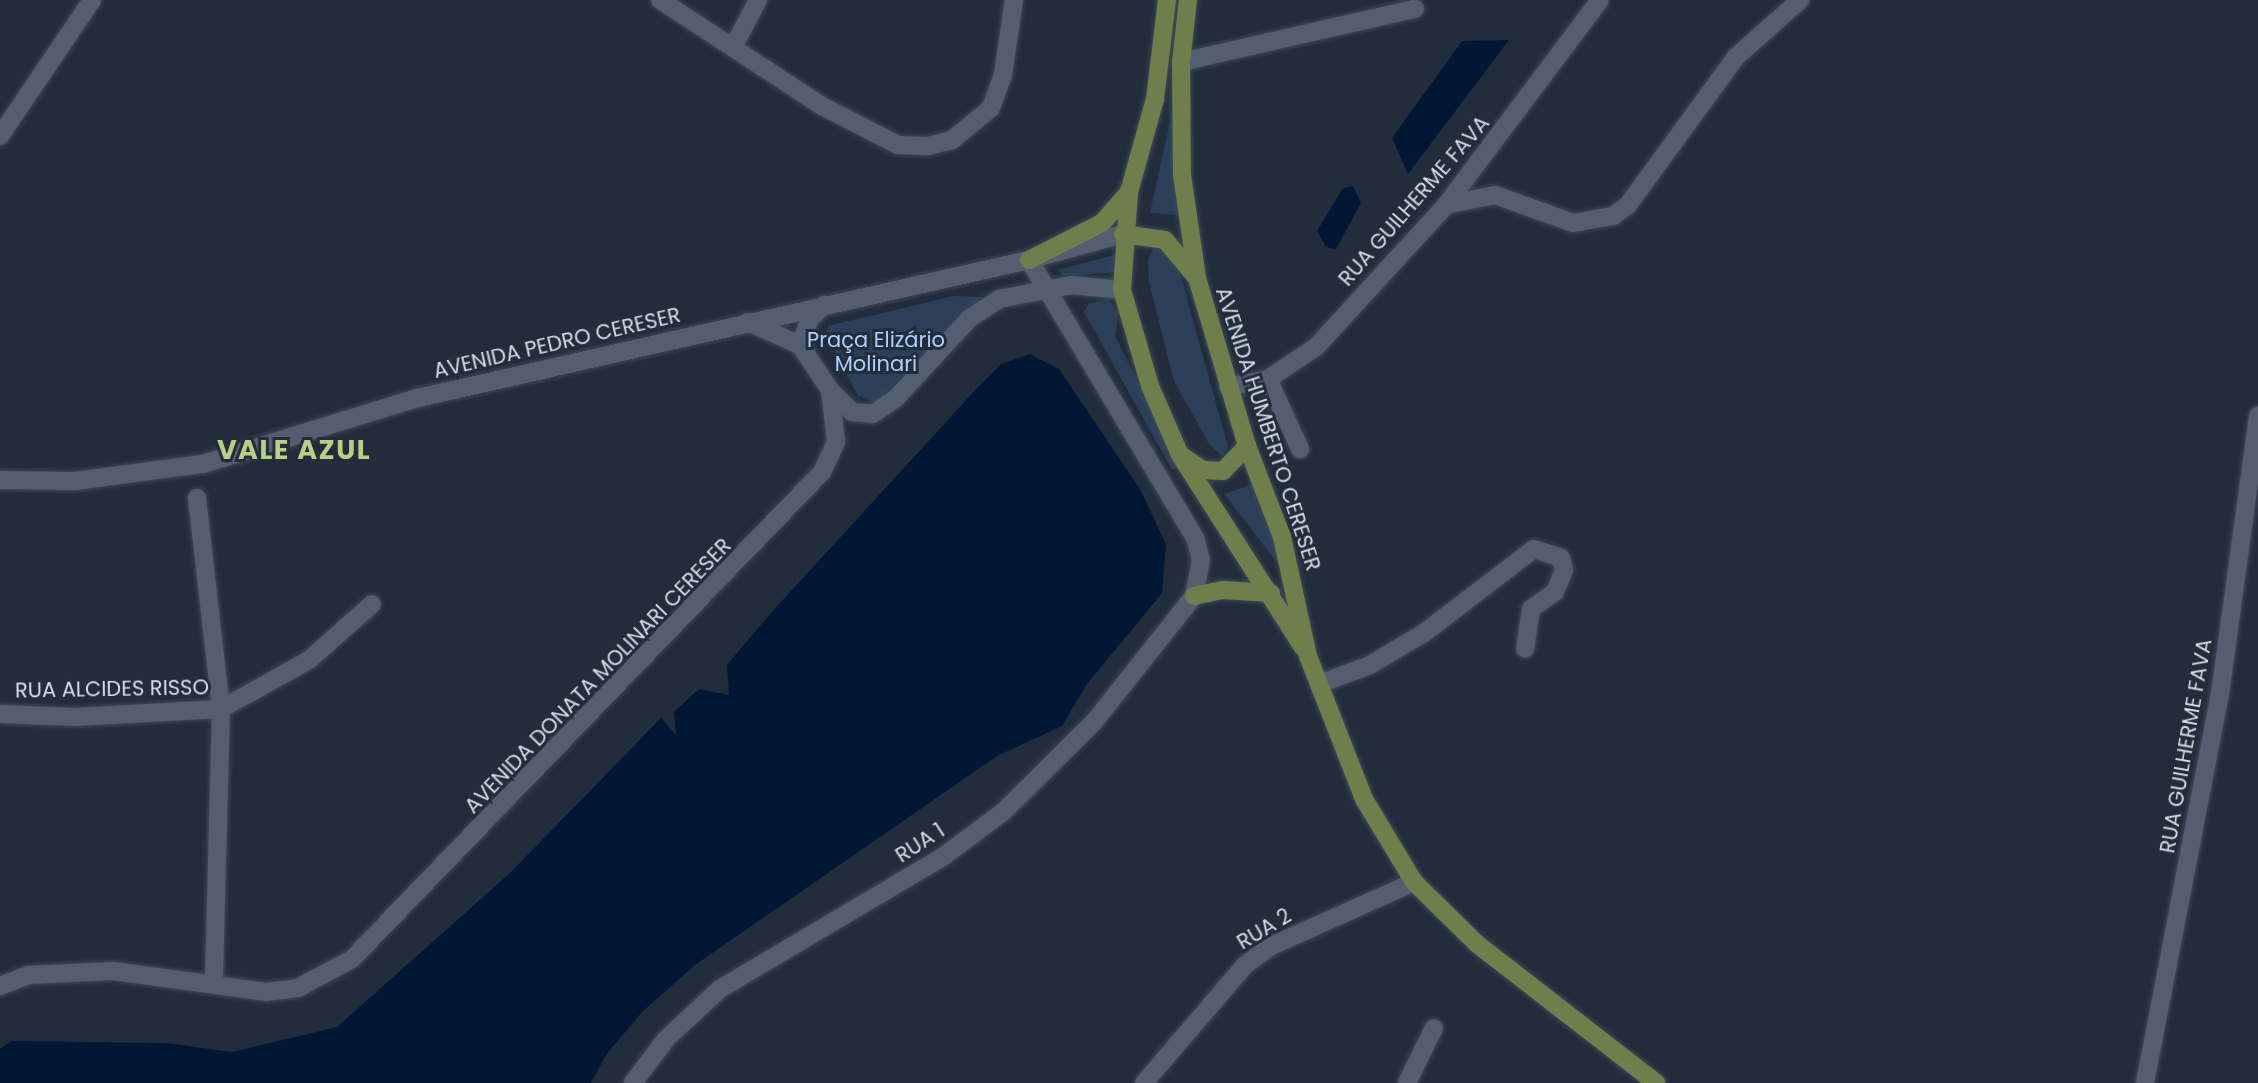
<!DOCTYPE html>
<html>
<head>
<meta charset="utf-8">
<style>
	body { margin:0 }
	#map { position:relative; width:2258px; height:1083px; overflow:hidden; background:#222d3c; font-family:Poppins,sans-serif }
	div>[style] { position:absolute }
	.green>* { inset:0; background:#2c3f59 }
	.water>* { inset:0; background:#021734 }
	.roads { filter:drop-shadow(0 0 2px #3f4956) drop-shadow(0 0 2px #3f4956) }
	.minor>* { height:18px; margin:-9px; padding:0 9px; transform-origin:9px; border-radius:9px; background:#535f71 }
	.major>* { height:18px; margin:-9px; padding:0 9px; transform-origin:9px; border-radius:9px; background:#6f7f4c }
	span { translate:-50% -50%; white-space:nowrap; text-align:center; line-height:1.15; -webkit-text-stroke:6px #222d3c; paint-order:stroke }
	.street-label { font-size:21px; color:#d4dce6 }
	.park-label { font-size:21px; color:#adcffe }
	.district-label { font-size:27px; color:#bcce83; font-weight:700; letter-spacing:1.5px }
</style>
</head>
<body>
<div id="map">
	<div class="green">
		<div style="clip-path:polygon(1176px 94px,1179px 215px,1150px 213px)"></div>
		<div style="clip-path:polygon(1154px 248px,1175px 255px,1228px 447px,1222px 456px,1209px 444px,1174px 381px,1149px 282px,1148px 259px)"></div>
		<div style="clip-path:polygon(1118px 254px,1117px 272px,1063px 276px,1058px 270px)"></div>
		<div style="clip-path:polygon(954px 296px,984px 297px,875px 403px,858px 396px,826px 335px,828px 326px)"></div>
		<div style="clip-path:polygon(1108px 299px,1119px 313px,1115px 336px,1179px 465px,1172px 470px,1084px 312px,1089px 303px)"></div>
		<div style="clip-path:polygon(1255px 483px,1293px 583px,1224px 494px)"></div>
	</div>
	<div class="water">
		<div style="clip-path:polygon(1509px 40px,1408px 174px,1392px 138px,1462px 41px)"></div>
		<div style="clip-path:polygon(1353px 186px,1361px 203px,1336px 249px,1326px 247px,1317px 231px,1343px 188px)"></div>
		<div style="clip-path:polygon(1030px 354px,1059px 369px,1140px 489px,1166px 544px,1162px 593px,1087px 684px,1062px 726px,997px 756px,695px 965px,642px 1012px,606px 1055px,591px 1083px,0 1083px,0 1049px,11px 1041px,166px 1043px,232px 1052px,337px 1027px,510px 873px,661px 718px,676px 735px,674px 712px,699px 689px,729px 695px,727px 665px,770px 614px,979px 386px,1001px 364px)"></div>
	</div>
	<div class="roads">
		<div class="minor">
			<div style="left:660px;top:0;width:194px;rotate:33.2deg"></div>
			<div style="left:822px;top:106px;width:85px;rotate:27.2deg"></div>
			<div style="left:898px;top:145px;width:30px;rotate:2deg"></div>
			<div style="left:928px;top:146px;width:25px;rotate:-14deg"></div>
			<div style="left:952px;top:140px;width:50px;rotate:-39.4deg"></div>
			<div style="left:991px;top:108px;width:35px;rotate:-70deg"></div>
			<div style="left:1003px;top:75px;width:76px;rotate:-81.7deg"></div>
			<div style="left:733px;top:47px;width:53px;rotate:-62deg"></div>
			<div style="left:1181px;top:62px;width:240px;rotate:-12.8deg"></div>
			<div style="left:0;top:136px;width:164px;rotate:-55.9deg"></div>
			<div style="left:1446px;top:205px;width:50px;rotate:-11.5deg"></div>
			<div style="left:1495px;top:195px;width:83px;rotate:19.7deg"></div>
			<div style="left:1573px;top:223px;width:41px;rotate:-9.9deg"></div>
			<div style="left:1613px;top:216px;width:19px;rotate:-36deg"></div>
			<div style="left:1628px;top:205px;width:183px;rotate:-53.9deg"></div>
			<div style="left:1736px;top:57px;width:86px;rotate:-41.7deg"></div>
			<div style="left:800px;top:345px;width:28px;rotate:-69deg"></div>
			<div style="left:810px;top:319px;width:20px;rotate:-45deg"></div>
			<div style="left:1268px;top:379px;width:77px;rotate:65.4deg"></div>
			<div style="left:1228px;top:387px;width:41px;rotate:-11.3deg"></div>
			<div style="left:1268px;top:379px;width:58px;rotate:-33.7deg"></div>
			<div style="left:1316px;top:347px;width:193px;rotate:-47.5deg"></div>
			<div style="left:1446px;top:205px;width:256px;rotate:-53.1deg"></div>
			<div style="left:831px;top:391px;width:30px;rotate:45deg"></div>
			<div style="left:852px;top:412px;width:21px;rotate:5deg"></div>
			<div style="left:873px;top:414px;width:29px;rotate:-35deg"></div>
			<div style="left:897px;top:397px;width:108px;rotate:-47.3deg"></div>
			<div style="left:970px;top:318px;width:35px;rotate:-33deg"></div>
			<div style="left:999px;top:299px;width:73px;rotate:-11deg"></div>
			<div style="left:1071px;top:285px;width:51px;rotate:5.6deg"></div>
			<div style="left:0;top:480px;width:75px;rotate:0.8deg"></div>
			<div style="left:75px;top:481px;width:129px;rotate:-7.6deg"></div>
			<div style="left:203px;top:464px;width:225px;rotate:-17.1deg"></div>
			<div style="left:418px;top:398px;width:626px;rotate:-12.73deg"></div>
			<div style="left:1029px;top:260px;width:98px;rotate:-15.5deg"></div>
			<div style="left:197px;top:498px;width:212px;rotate:83.5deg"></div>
			<div style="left:221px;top:709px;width:275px;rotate:91.5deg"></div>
			<div style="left:1319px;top:684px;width:54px;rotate:-20.4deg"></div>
			<div style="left:1370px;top:665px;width:63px;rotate:-30.7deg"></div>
			<div style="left:1424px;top:633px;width:138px;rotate:-37.4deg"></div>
			<div style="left:1534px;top:549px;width:28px;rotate:18deg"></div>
			<div style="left:1561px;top:558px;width:12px;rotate:76deg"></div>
			<div style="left:1564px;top:570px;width:24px;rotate:112deg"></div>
			<div style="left:1555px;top:592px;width:29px;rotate:145deg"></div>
			<div style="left:1531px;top:609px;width:40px;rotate:98.5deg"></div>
			<div style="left:0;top:714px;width:75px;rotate:2.3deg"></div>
			<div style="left:75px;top:717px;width:146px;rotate:-3.1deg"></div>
			<div style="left:221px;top:709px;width:101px;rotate:-29.1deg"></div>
			<div style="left:309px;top:660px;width:84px;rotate:-41.6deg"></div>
			<div style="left:0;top:986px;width:30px;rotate:-21deg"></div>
			<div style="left:28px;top:975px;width:85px;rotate:-2.7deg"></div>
			<div style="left:113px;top:971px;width:154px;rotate:7.8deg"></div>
			<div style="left:266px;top:992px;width:32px;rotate:-7deg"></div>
			<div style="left:298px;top:988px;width:61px;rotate:-28.2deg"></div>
			<div style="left:352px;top:959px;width:677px;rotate:-46.02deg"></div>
			<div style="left:822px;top:472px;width:33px;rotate:-65deg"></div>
			<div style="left:836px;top:442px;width:52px;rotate:-96.6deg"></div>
			<div style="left:830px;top:390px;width:54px;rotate:-123.7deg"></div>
			<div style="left:800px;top:345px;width:57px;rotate:-156.1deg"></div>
			<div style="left:633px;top:1083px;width:55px;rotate:-53.1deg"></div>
			<div style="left:666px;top:1039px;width:74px;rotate:-42.8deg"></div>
			<div style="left:720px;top:989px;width:261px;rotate:-30.7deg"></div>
			<div style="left:944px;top:856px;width:74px;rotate:-36.7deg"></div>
			<div style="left:1003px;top:812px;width:128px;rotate:-44.7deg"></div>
			<div style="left:1094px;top:722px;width:161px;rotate:-51.6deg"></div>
			<div style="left:1194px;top:596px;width:37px;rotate:-79deg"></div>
			<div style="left:1201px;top:560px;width:23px;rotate:-105deg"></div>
			<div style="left:1195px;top:538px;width:324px;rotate:-120.8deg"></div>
			<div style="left:1144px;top:1083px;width:155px;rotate:-49.4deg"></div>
			<div style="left:1245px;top:965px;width:32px;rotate:-36deg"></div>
			<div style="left:1271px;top:946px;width:157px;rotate:-24.1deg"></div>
			<div style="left:1407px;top:1083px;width:61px;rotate:-63.9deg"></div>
			<div style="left:2145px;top:1083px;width:396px;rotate:-79.1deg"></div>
			<div style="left:2220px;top:694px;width:281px;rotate:-82.2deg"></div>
		</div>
		<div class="major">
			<div style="left:1167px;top:0;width:100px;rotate:96.9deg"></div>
			<div style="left:1155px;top:99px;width:97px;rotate:105.6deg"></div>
			<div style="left:1129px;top:192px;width:98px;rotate:94.1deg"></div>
			<div style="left:1122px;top:290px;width:100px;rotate:73.7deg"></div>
			<div style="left:1150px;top:386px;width:75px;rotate:66.5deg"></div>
			<div style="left:1180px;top:455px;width:228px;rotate:57.4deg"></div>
			<div style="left:1188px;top:0;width:62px;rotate:96.4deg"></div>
			<div style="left:1181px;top:62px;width:113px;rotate:89.5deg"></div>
			<div style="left:1182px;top:175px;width:104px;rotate:81.7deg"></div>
			<div style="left:1197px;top:278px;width:175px;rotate:73.4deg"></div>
			<div style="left:1247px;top:446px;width:97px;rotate:69deg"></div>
			<div style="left:1282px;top:537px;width:122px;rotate:77.7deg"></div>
			<div style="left:1308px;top:656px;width:154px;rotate:68.6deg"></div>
			<div style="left:1364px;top:799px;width:97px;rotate:58.9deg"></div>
			<div style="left:1414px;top:882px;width:88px;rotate:44.5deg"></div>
			<div style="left:1477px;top:944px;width:227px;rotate:37.8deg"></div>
			<div style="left:1123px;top:234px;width:42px;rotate:8.1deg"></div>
			<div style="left:1165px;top:240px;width:48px;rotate:50deg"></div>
			<div style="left:1029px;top:260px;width:82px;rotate:-26.9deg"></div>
			<div style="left:1102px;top:223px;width:41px;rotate:-48.9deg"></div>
			<div style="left:1182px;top:456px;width:25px;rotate:34deg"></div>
			<div style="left:1203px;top:470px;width:20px;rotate:3deg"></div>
			<div style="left:1223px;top:471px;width:35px;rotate:-46deg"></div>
			<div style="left:1194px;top:596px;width:30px;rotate:-12deg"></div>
			<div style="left:1223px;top:590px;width:48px;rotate:3.6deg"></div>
		</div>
	</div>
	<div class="street-label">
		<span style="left:1414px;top:201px;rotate:-49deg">RUA GUILHERME FAVA</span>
		<span style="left:557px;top:343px;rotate:-13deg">AVENIDA PEDRO CERESER</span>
		<span style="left:1268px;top:429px;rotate:72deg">AVENIDA HUMBERTO CERESER</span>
		<span style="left:598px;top:676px;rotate:-46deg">AVENIDA DONATA MOLINARI CERESER</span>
		<span style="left:112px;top:689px;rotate:-1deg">RUA ALCIDES RISSO</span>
		<span style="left:2186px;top:746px;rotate:-80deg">RUA GUILHERME FAVA</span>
		<span style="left:920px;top:843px;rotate:-33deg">RUA 1</span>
		<span style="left:1264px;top:929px;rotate:-31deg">RUA 2</span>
	</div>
	<div class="park-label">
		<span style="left:876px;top:352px">Praça Elizário<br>Molinari</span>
	</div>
	<div class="district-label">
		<span style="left:294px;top:450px">VALE AZUL</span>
	</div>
</div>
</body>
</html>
